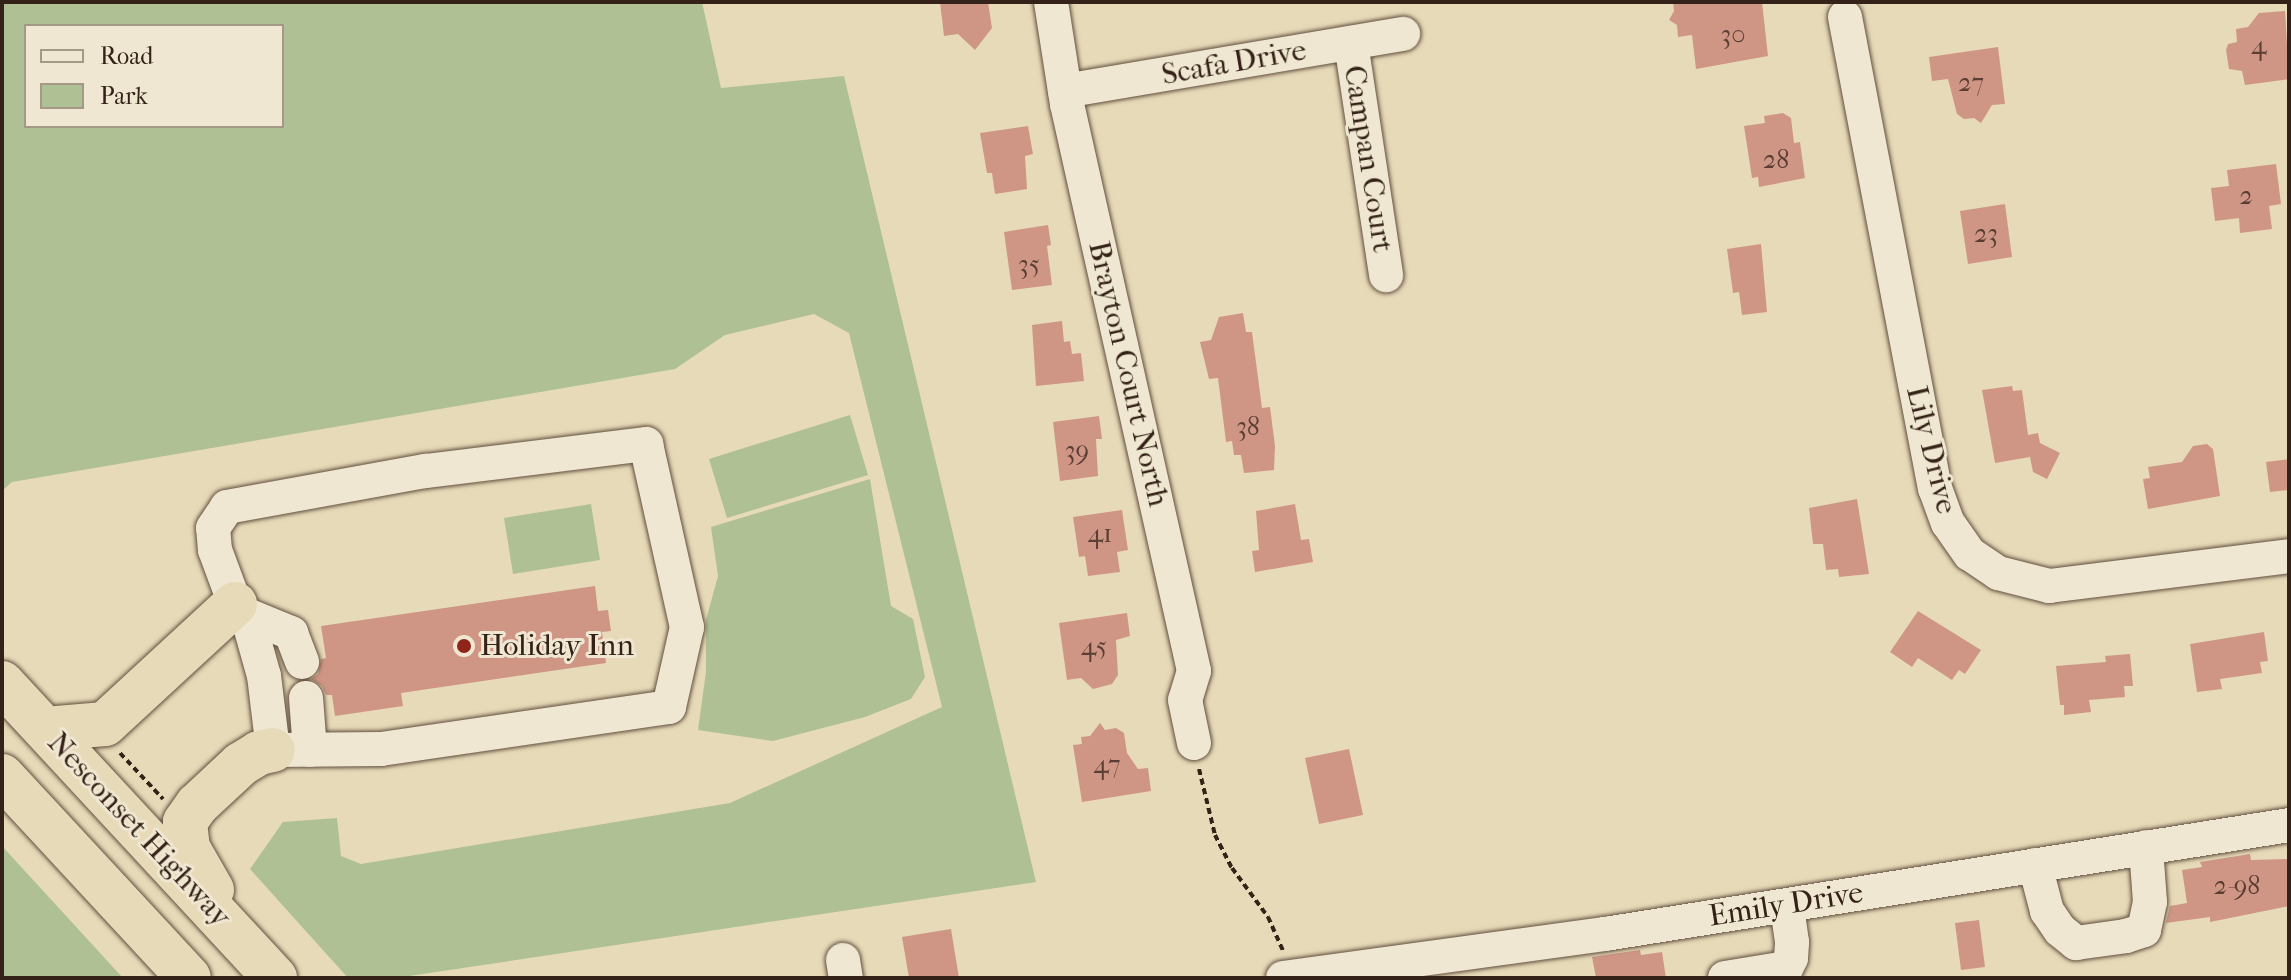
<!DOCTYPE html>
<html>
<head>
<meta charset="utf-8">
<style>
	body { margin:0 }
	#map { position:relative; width:2291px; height:980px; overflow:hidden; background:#e7dab8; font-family:"IM FELL French Canon",serif }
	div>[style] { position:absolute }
	.green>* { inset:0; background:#afc194 }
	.building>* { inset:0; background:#cf9686 }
	.path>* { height:4px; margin-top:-2px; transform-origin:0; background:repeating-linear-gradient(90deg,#342117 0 6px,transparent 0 10px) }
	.roads { filter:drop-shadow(0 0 2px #614f3f) drop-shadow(0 0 2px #614f3f) }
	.minor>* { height:34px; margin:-17px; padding:0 17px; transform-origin:17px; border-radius:17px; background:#efe7d1 }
	.highway>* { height:44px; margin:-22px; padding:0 22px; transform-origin:22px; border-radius:22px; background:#e7dab8 }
	.dots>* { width:22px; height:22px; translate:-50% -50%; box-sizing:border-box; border:4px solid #efe7d1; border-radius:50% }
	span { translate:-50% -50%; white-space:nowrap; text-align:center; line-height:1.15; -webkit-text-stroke:6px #efe7d1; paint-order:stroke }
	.number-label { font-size:26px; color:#5b3e33 }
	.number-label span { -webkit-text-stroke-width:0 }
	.street-label { font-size:30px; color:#342117 }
	.poi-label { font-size:30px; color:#342117 }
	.left { translate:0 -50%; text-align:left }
	.frame { position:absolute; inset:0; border:4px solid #342117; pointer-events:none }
	.legend { position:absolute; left:24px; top:24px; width:260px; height:104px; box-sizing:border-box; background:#efe7d1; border:2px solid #a49887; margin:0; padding:10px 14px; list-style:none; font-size:24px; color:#342117 }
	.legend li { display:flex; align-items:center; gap:16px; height:40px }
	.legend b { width:40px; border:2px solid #a49887 }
</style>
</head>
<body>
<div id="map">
	<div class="green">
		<div style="clip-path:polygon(evenodd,2px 2px,702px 2px,721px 88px,844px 76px,1036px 882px,396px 978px,348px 978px,250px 869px,283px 822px,337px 818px,341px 856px,361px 864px,730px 803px,942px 707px,849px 333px,814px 314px,725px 335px,675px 369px,12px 482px,2px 491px,2px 2px,282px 26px,282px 126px,26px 126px,26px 26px,282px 26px)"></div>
		<div style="clip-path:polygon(850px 415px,868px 475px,727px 518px,709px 459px)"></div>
		<div style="clip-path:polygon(870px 479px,891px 606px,913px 619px,925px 677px,911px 699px,865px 717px,773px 741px,698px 730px,706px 672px,706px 620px,718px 576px,711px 527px)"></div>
		<div style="clip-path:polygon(591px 504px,600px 560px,513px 574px,504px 518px)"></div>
		<div style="clip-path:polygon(2px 846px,123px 978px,2px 978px)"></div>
	</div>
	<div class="building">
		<div style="clip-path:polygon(940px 2px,988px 2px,992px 28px,975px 50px,958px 34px,944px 36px)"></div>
		<div style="clip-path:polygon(1673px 2px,1762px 2px,1768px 56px,1696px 69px,1692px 35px,1678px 37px,1677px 25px,1669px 20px,1674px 11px)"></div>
		<div style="clip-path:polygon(2285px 11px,2289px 79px,2245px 85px,2242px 71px,2229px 69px,2226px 50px,2228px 44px,2237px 42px,2236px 29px,2248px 27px,2259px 13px)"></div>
		<div style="clip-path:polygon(1998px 47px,2005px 104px,1992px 105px,1981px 123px,1974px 118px,1964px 119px,1957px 114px,1948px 79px,1932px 81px,1929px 57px)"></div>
		<div style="clip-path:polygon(1783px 113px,1791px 118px,1794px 143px,1800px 142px,1805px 178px,1759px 187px,1758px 177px,1752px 178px,1744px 126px,1765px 123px,1764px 116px)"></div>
		<div style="clip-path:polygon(1028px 126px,1033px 154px,1025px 156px,1027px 189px,995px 194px,992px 173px,987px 173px,980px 133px)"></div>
		<div style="clip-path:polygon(2276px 164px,2281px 204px,2269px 206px,2272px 229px,2240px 233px,2239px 218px,2215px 221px,2211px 188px,2229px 186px,2227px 170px)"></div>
		<div style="clip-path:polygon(2005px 204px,2012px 257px,1968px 264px,1960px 211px)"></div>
		<div style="clip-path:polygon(1048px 225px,1051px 245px,1047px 246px,1052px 285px,1012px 290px,1004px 232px)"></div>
		<div style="clip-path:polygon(1761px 244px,1767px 312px,1742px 315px,1739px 292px,1733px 293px,1727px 249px)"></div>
		<div style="clip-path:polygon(1243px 313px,1246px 332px,1252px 332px,1262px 408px,1270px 407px,1275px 446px,1274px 470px,1244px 473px,1241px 455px,1234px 455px,1232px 441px,1226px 442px,1218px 378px,1209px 379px,1200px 342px,1211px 340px,1219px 317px)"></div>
		<div style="clip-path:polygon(1062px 321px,1064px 342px,1070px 341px,1072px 354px,1081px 353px,1084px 381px,1036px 386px,1032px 325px)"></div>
		<div style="clip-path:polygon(2012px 386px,2013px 391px,2022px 390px,2028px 435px,2038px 433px,2040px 443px,2060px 453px,2047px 479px,2033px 472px,2030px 457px,1995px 463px,1982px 390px)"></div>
		<div style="clip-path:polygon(1099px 416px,1102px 439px,1096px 439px,1098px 476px,1060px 481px,1053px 422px)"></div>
		<div style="clip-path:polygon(2207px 444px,2213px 449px,2220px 496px,2148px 509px,2143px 479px,2150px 478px,2148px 467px,2182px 462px,2193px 446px)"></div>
		<div style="clip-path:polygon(2289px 459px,2289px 490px,2270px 492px,2266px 462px)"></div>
		<div style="clip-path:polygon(1857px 499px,1869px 574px,1839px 577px,1838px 569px,1826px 570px,1823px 544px,1813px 544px,1809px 508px)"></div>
		<div style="clip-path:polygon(1295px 504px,1301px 540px,1309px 539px,1313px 562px,1255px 572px,1252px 551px,1259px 550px,1256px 511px)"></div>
		<div style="clip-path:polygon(1122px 510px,1128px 550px,1117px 552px,1120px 572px,1088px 576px,1085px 556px,1079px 557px,1073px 517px)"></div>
		<div style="clip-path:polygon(595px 586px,598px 611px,608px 610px,611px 631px,602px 632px,606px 663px,401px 693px,403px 706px,335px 716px,332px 695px,326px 695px,322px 686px,311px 679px,318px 674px,321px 659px,326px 658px,321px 626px)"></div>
		<div style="clip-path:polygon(1918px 611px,1981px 650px,1965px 674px,1959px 670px,1952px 680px,1918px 658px,1912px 667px,1890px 652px)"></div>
		<div style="clip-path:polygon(1127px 613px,1130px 636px,1116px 640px,1118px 675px,1112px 684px,1093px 689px,1081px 678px,1067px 680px,1059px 623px)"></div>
		<div style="clip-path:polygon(2264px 632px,2268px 661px,2260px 662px,2262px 673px,2220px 679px,2222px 689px,2197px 692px,2190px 644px)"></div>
		<div style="clip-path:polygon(2130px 654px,2133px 686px,2124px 686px,2125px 697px,2089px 700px,2091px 712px,2064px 715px,2064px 705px,2060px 705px,2056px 666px,2106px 662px,2105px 656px)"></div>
		<div style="clip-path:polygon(1100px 723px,1105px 730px,1116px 728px,1124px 733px,1127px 753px,1138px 769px,1148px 768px,1151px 791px,1082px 802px,1073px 745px,1082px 744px,1081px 737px,1090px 736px)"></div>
		<div style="clip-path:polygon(1349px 749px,1363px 815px,1319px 824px,1305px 758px)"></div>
		<div style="clip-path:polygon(2250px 854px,2251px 860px,2289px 859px,2289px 906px,2210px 922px,2210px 917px,2166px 923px,2170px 906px,2187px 903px,2182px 870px,2202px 867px,2200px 862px)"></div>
		<div style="clip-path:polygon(1979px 920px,1985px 967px,1961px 970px,1955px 923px)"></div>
		<div style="clip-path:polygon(951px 929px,959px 978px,909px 978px,902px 937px)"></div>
		<div style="clip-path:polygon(1640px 950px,1641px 955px,1662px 952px,1666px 978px,1596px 978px,1592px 957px)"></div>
	</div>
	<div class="path">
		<div style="left:120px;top:753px;width:63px;rotate:46.9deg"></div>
		<div style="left:1199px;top:769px;width:68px;rotate:76.4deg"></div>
		<div style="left:1215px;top:835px;width:37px;rotate:63deg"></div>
		<div style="left:1232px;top:868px;width:61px;rotate:53.7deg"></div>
		<div style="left:1268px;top:917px;width:37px;rotate:66deg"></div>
	</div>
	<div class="roads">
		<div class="minor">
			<div style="left:1051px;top:2px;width:103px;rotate:81.1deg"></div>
			<div style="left:1067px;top:104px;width:581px;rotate:77.37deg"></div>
			<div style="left:1194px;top:671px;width:30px;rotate:107deg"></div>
			<div style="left:1185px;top:700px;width:44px;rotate:78.2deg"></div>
			<div style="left:1845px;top:17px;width:480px;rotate:79.2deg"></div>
			<div style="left:1935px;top:488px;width:37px;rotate:70deg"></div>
			<div style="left:1948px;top:523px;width:38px;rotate:55deg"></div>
			<div style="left:1970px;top:554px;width:34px;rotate:34deg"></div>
			<div style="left:1998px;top:573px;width:53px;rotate:14.3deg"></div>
			<div style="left:2049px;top:586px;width:242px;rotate:-7.1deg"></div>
			<div style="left:1351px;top:43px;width:235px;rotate:81.4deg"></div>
			<div style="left:1065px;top:91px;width:343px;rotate:-9.6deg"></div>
			<div style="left:646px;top:444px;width:188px;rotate:77.4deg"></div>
			<div style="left:687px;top:627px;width:82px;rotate:102.7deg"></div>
			<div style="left:669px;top:707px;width:291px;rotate:171.7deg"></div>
			<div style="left:381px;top:749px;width:108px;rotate:179.5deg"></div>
			<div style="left:273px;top:750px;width:75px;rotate:-96.9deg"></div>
			<div style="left:264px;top:676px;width:63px;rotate:-105.6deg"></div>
			<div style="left:247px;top:615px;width:16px;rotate:-137deg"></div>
			<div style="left:235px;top:604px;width:58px;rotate:-110.3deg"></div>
			<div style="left:215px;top:550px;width:22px;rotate:-95deg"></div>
			<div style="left:213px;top:528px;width:25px;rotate:-56deg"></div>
			<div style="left:227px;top:507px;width:202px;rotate:-10.3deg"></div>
			<div style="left:426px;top:471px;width:222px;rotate:-7deg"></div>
			<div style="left:247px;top:615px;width:48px;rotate:22.2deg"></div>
			<div style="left:291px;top:633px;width:31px;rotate:69deg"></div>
			<div style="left:306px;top:698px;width:52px;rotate:85.6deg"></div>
			<div style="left:2035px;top:865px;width:48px;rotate:75.4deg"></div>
			<div style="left:2047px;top:911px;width:23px;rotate:56deg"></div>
			<div style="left:2060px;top:930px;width:21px;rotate:39deg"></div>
			<div style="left:2076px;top:943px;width:50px;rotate:-8deg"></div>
			<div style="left:2126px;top:936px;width:19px;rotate:-18deg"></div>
			<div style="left:2144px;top:930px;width:29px;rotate:-78deg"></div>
			<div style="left:2150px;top:902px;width:55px;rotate:-94.2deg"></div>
			<div style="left:843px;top:960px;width:18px;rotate:81deg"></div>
			<div style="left:1283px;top:978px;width:325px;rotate:-7.8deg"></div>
			<div style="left:1605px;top:934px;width:693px;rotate:-9.05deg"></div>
			<div style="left:1725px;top:978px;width:62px;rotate:-9.3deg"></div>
			<div style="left:1786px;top:968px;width:11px;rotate:-63deg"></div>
			<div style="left:1791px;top:958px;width:16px;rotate:-86deg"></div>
			<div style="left:1792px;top:942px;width:37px;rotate:-98deg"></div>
		</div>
		<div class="highway">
			<div style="left:2px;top:683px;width:402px;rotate:47.2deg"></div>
			<div style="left:45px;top:729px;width:60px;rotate:-4.8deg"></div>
			<div style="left:105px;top:724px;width:177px;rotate:-42.7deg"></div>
			<div style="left:2px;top:776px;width:275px;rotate:47.2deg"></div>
			<div style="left:212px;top:890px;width:48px;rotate:-119.7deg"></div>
			<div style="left:188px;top:848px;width:26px;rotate:-97deg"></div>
			<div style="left:185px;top:822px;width:21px;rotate:-55deg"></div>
			<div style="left:197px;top:805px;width:60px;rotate:-43deg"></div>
			<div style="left:241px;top:764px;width:21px;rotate:-31deg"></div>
			<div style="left:259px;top:753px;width:14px;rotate:-12deg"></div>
		</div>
	</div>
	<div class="dots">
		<div style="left:464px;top:646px;background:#8f2418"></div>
	</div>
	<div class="number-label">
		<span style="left:1733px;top:35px">30</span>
		<span style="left:2259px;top:46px">4</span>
		<span style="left:1971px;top:83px">27</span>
		<span style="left:1776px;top:160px">28</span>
		<span style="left:2246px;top:196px">2</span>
		<span style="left:1986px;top:234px">23</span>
		<span style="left:1029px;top:265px">35</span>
		<span style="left:1248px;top:427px">38</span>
		<span style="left:1077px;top:451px">39</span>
		<span style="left:1100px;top:534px">41</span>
		<span style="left:1094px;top:647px">45</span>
		<span style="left:1107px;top:765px">47</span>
		<span style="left:2237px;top:886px">2-98</span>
	</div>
	<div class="street-label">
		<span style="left:1234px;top:63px;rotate:-10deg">Scafa Drive</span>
		<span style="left:1368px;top:159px;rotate:81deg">Campan Court</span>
		<span style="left:1128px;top:374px;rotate:77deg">Brayton Court North</span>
		<span style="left:1931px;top:450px;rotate:76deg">Lily Drive</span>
		<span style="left:139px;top:830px;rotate:47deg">Nesconset Highway</span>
		<span style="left:1786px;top:905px;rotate:-9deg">Emily Drive</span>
	</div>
	<div class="poi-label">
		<span class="left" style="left:480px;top:646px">Holiday Inn</span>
	</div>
	<div class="frame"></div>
	<ul class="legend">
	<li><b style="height:10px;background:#efe7d1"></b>Road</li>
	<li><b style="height:22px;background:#afc194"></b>Park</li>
	</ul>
</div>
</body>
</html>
